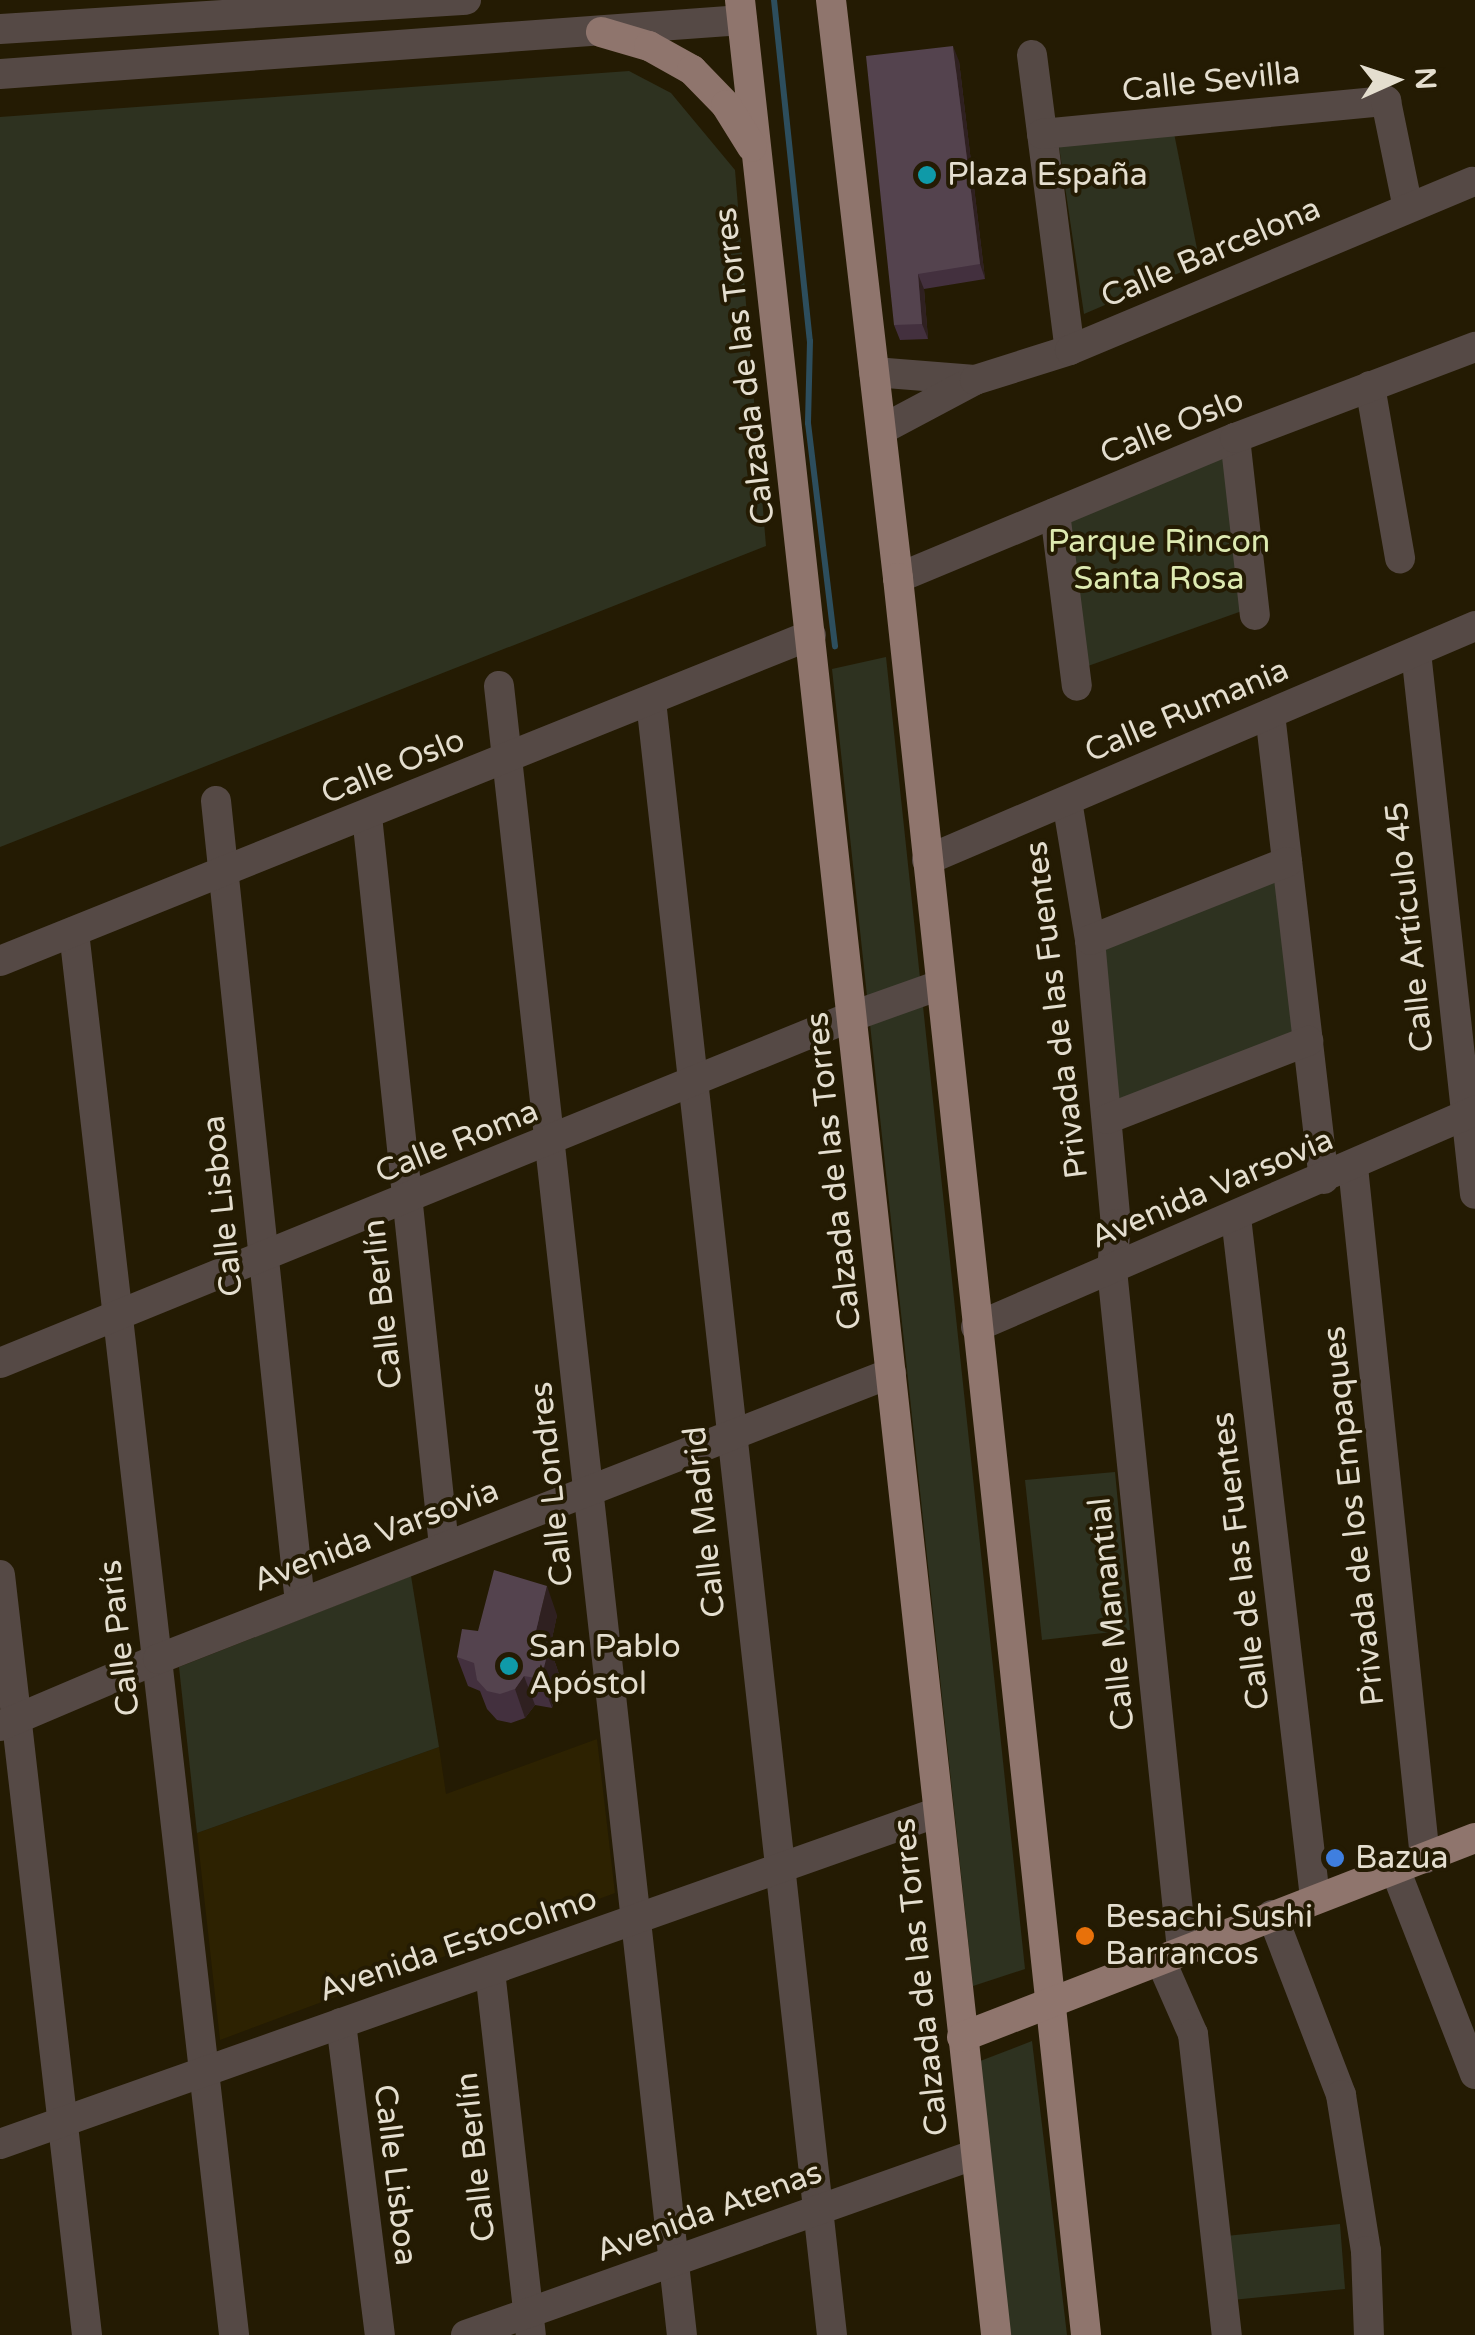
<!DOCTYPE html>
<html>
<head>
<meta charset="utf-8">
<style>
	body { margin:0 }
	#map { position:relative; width:1475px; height:2335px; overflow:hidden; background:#241b03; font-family:"Varela Round",sans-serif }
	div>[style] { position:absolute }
	.built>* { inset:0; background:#2d2201 }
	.green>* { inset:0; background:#2e3220 }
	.stream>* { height:6px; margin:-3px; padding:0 3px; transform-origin:3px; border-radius:3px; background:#2d4e5d }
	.minor>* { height:30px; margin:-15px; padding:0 15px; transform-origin:15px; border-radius:15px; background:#554945 }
	.major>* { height:30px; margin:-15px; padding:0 15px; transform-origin:15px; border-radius:15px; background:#8f756d }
	.wall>* { inset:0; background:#43303e }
	.shaded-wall>* { inset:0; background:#2f2020 }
	.building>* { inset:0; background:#54434e }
	.dots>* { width:28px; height:28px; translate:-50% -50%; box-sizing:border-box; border:5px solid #241b03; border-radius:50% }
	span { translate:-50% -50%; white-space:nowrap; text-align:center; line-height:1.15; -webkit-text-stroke:8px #241b03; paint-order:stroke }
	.street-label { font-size:32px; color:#e4decf }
	.poi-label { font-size:32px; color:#e4decf }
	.left { translate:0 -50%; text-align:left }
	.park-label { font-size:32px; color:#ddeab1 }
	.north { position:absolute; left:1345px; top:30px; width:100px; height:100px; -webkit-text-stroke:8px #241b03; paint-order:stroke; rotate:87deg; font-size:28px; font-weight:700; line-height:40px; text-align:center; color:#e4decf }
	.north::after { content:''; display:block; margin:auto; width:35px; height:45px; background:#e4decf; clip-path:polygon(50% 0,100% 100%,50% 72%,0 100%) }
</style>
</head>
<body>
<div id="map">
	<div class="built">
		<div style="clip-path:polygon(597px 1739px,615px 1893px,220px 2040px,197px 1833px,439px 1747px,446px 1794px)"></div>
	</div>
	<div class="green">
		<div style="clip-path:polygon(629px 71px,671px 93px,735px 170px,766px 546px,0 847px,0 117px)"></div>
		<div style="clip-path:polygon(1173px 128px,1200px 264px,1084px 314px,1057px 133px)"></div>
		<div style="clip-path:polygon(1226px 453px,1242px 611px,1088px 666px,1067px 518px)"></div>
		<div style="clip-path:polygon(886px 657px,1025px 1969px,973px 1986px,832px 669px)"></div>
		<div style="clip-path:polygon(1287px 877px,1303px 1034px,1114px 1105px,1099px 946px)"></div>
		<div style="clip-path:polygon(1115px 1472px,1130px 1630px,1042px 1640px,1025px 1480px)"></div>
		<div style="clip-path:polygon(411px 1576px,439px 1747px,197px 1833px,179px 1667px)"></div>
		<div style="clip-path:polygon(1032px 2041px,1067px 2335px,1006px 2335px,975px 2063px)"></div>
		<div style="clip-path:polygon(1340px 2224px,1345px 2289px,1232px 2300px,1226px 2236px)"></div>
	</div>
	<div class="stream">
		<div style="left:774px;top:0;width:343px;rotate:84deg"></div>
		<div style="left:810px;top:341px;width:82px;rotate:91.4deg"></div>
		<div style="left:808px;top:423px;width:225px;rotate:83.1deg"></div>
	</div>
	<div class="minor">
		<div style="left:0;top:29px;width:467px;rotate:-3.6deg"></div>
		<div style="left:1032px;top:55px;width:297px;rotate:82.7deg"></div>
		<div style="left:0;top:74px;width:744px;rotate:-4.16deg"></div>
		<div style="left:1042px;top:134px;width:346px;rotate:-5.5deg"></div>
		<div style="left:1386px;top:101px;width:109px;rotate:78.4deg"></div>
		<div style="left:874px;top:372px;width:101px;rotate:4.5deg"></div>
		<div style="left:1370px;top:386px;width:175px;rotate:80.1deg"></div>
		<div style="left:881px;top:430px;width:106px;rotate:-28deg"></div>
		<div style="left:975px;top:380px;width:100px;rotate:-17.5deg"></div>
		<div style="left:1070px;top:350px;width:436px;rotate:-22.7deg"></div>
		<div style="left:1235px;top:438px;width:178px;rotate:83.6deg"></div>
		<div style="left:1055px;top:513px;width:174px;rotate:82.8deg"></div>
		<div style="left:898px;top:578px;width:365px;rotate:-22.6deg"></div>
		<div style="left:1235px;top:438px;width:257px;rotate:-20.8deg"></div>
		<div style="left:1416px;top:652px;width:545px;rotate:83.79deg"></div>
		<div style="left:499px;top:686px;width:1659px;rotate:83.67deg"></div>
		<div style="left:651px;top:701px;width:1644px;rotate:83.68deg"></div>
		<div style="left:1270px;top:714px;width:468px;rotate:83.4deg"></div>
		<div style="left:216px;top:801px;width:806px;rotate:84.02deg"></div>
		<div style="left:1067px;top:801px;width:141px;rotate:80.6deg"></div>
		<div style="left:1090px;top:940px;width:285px;rotate:84.8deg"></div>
		<div style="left:1116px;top:1224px;width:46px;rotate:95deg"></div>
		<div style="left:1112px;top:1270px;width:684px;rotate:84.12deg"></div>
		<div style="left:367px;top:816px;width:734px;rotate:83.98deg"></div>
		<div style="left:927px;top:860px;width:596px;rotate:-23.12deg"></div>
		<div style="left:74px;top:932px;width:1412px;rotate:83.49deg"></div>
		<div style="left:1090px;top:940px;width:212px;rotate:-21.6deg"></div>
		<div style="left:0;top:961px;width:874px;rotate:-21.9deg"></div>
		<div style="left:1107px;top:1119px;width:216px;rotate:-21.2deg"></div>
		<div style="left:1353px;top:1167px;width:695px;rotate:84.05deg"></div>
		<div style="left:1236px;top:1217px;width:686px;rotate:83.38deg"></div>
		<div style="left:976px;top:1327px;width:544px;rotate:-23.41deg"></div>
		<div style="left:0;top:1363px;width:921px;rotate:-22.14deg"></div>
		<div style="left:853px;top:1016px;width:92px;rotate:-19.6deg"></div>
		<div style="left:0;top:1575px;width:765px;rotate:83.47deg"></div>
		<div style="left:0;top:1726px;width:172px;rotate:-23deg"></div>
		<div style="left:158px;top:1659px;width:787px;rotate:-21.31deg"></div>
		<div style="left:1395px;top:1869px;width:220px;rotate:68.7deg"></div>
		<div style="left:1272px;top:1915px;width:193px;rotate:69deg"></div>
		<div style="left:1341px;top:2095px;width:158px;rotate:80.9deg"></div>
		<div style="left:1366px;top:2251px;width:84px;rotate:88deg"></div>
		<div style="left:1160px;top:1959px;width:82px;rotate:66.3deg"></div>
		<div style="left:1193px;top:2034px;width:303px;rotate:83.6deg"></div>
		<div style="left:490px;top:1971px;width:366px;rotate:83.6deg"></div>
		<div style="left:341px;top:2023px;width:314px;rotate:82.9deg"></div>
		<div style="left:0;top:2144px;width:995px;rotate:-19.49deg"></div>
		<div style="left:466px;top:2335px;width:541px;rotate:-19.54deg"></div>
	</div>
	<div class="major">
		<div style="left:740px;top:0;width:2349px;rotate:83.74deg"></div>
		<div style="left:831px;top:0;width:582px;rotate:83.39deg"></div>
		<div style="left:898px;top:578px;width:1767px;rotate:83.89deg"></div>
		<div style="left:601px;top:32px;width:50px;rotate:16.3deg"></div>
		<div style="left:649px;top:46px;width:49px;rotate:29.2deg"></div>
		<div style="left:692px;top:70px;width:49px;rotate:45.8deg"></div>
		<div style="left:726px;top:105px;width:49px;rotate:58.2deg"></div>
		<div style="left:962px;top:2037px;width:550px;rotate:-21.2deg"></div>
	</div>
	<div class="wall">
		<div style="clip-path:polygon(959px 61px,985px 279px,924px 289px,928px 339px,900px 340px,894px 325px)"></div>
		<div style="clip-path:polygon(557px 1615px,550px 1648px,560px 1677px,552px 1708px,535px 1705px,525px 1718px,511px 1723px,497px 1720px,487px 1709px,480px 1691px,468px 1686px,457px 1657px,478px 1631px)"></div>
	</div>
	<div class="shaded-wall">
		<div style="clip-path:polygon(953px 46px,959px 61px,985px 279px,980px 264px)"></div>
		<div style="clip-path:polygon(918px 274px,924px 289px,928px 339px,922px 324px)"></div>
		<div style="clip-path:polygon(547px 1586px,557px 1615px,550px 1648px,560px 1677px,552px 1708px,541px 1679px,533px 1643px)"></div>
		<div style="clip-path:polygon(524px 1676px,535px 1705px,525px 1718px,515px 1689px)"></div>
	</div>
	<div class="building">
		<div style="clip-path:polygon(953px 46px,980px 264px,918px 274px,922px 324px,894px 325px,866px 56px)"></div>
		<div style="clip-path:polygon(494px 1570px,547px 1586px,533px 1643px,549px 1648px,541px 1679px,524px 1676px,515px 1689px,500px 1694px,487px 1691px,477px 1680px,474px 1663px,457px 1657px,462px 1629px,478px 1631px)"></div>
	</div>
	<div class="dots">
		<div style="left:927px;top:175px;background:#0f9aa8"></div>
		<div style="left:509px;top:1666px;background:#0f9aa8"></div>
		<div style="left:1335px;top:1858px;background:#3f7fe0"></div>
		<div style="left:1085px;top:1936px;background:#e8710a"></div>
	</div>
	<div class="street-label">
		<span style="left:1211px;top:82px;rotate:-6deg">Calle Sevilla</span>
		<span style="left:1211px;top:253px;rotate:-23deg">Calle Barcelona</span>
		<span style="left:745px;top:366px;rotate:-97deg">Calzada de las Torres</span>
		<span style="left:1172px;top:427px;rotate:-22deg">Calle Oslo</span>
		<span style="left:1187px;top:711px;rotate:-23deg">Calle Rumania</span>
		<span style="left:393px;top:767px;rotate:-22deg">Calle Oslo</span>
		<span style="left:1410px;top:927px;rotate:-96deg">Calle Artículo 45</span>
		<span style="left:1057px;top:1010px;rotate:-97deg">Privada de las Fuentes</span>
		<span style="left:457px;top:1142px;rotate:-22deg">Calle Roma</span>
		<span style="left:834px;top:1171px;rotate:-96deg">Calzada de las Torres</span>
		<span style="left:1212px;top:1189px;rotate:-23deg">Avenida Varsovia</span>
		<span style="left:223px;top:1206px;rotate:-96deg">Calle Lisboa</span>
		<span style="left:383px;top:1304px;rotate:-96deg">Calle Berlín</span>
		<span style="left:552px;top:1484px;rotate:-96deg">Calle Londres</span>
		<span style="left:1354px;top:1516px;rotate:-96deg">Privada de los Empaques</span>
		<span style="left:705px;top:1522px;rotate:-96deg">Calle Madrid</span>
		<span style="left:376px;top:1536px;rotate:-21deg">Avenida Varsovia</span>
		<span style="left:1241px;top:1561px;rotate:-97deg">Calle de las Fuentes</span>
		<span style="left:1112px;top:1614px;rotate:-96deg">Calle Manantial</span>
		<span style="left:120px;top:1638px;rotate:-97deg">Calle París</span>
		<span style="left:458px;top:1945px;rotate:-19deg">Avenida Estocolmo</span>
		<span style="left:921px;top:1977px;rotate:-96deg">Calzada de las Torres</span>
		<span style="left:476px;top:2157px;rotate:-96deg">Calle Berlín</span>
		<span style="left:395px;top:2175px;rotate:83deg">Calle Lisboa</span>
		<span style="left:709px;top:2212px;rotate:-20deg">Avenida Atenas</span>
	</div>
	<div class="poi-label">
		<span class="left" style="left:947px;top:175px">Plaza España</span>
		<span class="left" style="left:529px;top:1666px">San Pablo<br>Apóstol</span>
		<span class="left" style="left:1355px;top:1858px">Bazua</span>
		<span class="left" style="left:1105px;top:1936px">Besachi Sushi<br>Barrancos</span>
	</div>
	<div class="park-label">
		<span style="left:1159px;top:561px">Parque Rincon<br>Santa Rosa</span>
	</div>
	<div class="north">N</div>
</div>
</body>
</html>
